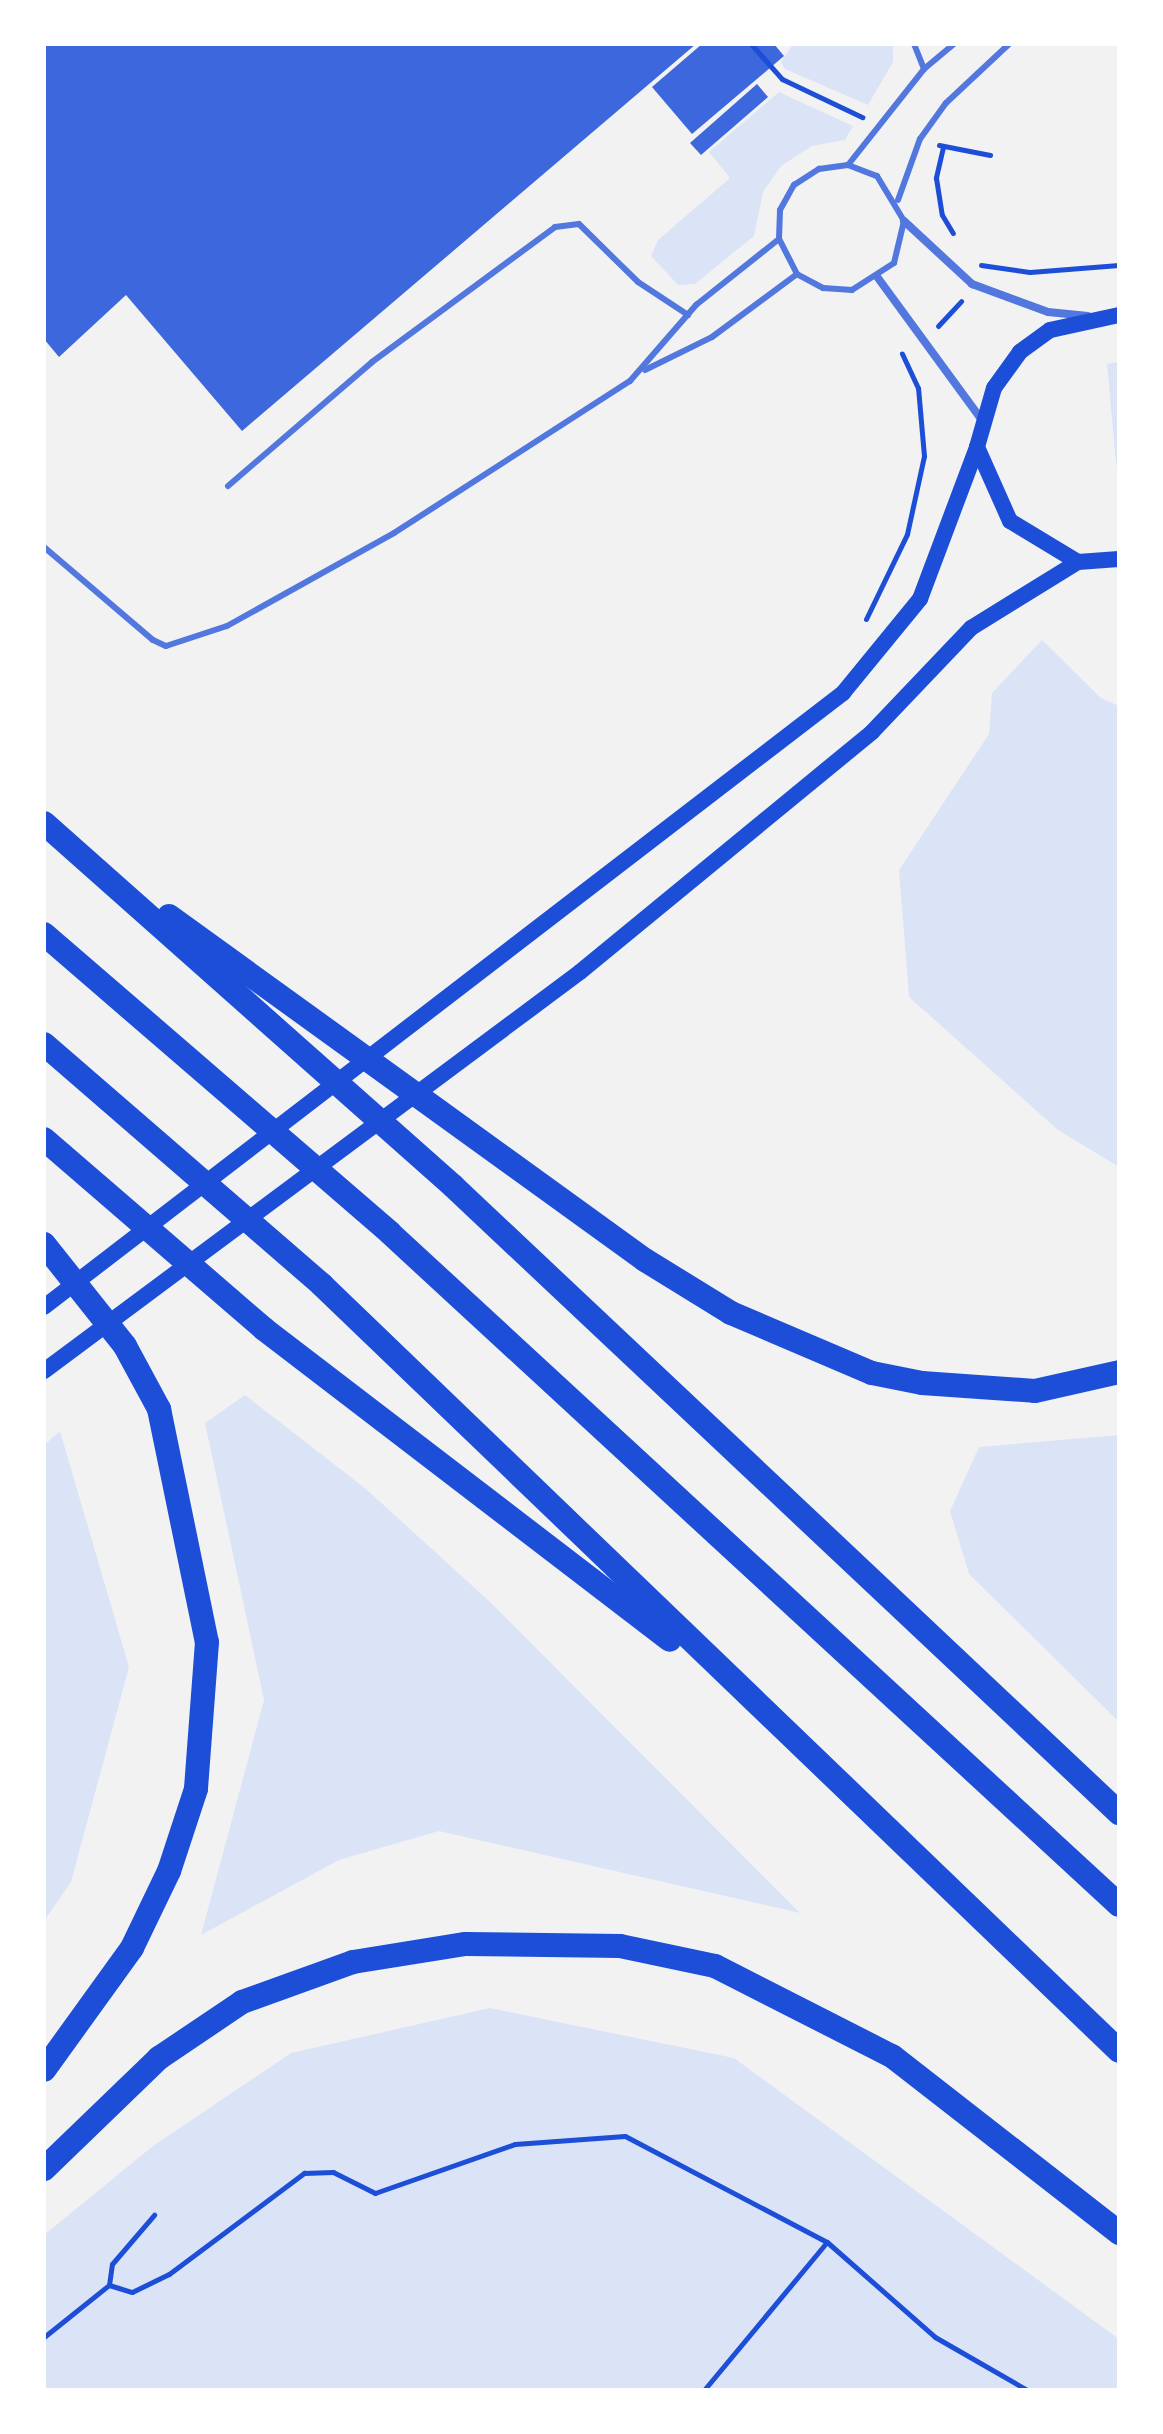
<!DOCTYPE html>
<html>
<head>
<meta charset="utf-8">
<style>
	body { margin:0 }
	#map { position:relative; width:1163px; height:2434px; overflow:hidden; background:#f2f2f2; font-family:"Noto Sans",sans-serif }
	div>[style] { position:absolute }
	.green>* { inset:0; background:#dbe4f7 }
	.building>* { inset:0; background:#3d67dc }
	.path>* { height:5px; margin:-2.5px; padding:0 2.5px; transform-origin:2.5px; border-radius:2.5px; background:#1d4ed8 }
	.service>* { height:6px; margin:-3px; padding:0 3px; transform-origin:3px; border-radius:3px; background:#5277de }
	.minor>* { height:8px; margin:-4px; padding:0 4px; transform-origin:4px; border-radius:4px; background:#5277de }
	.secondary>* { height:16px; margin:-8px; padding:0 8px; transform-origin:8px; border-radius:8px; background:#1d4ed8 }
	.motorway>* { height:24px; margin:-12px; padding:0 12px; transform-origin:12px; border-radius:12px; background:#1d4ed8 }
	span { translate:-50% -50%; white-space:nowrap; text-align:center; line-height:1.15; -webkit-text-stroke:6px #fff; paint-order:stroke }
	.frame { position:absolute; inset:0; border:46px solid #fff; pointer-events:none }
</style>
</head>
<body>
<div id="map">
	<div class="green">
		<div style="clip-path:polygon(793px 44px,893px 44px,893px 62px,868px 105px,785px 69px,781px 62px)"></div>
		<div style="clip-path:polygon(779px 92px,853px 126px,845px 140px,812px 146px,781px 166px,763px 192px,754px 236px,695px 284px,678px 285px,651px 256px,658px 240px,730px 178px,709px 152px)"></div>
		<div style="clip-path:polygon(1119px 362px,1119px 494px,1107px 364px)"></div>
		<div style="clip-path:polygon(1042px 640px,1101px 698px,1119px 706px,1119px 1167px,1058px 1130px,909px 997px,899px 870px,989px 734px,992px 693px)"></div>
		<div style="clip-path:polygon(245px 1395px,366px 1489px,489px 1601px,800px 1913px,439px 1831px,339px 1860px,201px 1935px,264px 1700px,205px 1423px)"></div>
		<div style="clip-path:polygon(60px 1431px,129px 1667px,71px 1882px,44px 1921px,44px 1445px)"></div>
		<div style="clip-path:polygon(1119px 1435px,1119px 1722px,969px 1574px,950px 1511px,979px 1447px)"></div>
		<div style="clip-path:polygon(490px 2008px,734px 2058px,1119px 2339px,1119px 2390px,44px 2390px,44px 2235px,153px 2146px,291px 2053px)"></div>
	</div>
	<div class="building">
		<div style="clip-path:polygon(44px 44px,696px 44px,242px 431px,126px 295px,59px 357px,44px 339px)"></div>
		<div style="clip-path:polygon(702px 44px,774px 44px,784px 56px,692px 134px,652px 87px)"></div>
		<div style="clip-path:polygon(757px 84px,768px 97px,701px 155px,690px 143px)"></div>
	</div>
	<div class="path">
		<div style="left:751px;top:44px;width:47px;rotate:48.5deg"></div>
		<div style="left:782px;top:79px;width:89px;rotate:25.4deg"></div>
		<div style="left:939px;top:145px;width:52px;rotate:11.1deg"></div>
		<div style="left:943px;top:147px;width:32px;rotate:103deg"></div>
		<div style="left:936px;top:178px;width:37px;rotate:81deg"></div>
		<div style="left:942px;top:215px;width:21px;rotate:59deg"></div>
		<div style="left:981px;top:265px;width:49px;rotate:8.1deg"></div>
		<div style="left:1030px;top:272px;width:89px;rotate:-4.5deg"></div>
		<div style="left:938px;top:326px;width:34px;rotate:-47deg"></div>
		<div style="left:866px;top:619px;width:94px;rotate:-64.2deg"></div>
		<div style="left:907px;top:534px;width:80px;rotate:-77.7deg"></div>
		<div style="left:924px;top:456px;width:68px;rotate:-95deg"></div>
		<div style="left:918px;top:388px;width:38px;rotate:-115deg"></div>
		<div style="left:109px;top:2285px;width:24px;rotate:17deg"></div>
		<div style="left:132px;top:2292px;width:41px;rotate:-25.9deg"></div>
		<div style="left:169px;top:2274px;width:169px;rotate:-36.8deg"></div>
		<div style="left:304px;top:2173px;width:29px;rotate:-2deg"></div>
		<div style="left:333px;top:2172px;width:47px;rotate:26.6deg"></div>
		<div style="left:375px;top:2193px;width:148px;rotate:-19.3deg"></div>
		<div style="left:515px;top:2144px;width:110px;rotate:-4.2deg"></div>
		<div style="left:625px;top:2136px;width:228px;rotate:27.7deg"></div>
		<div style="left:44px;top:2337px;width:83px;rotate:-38.7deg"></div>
		<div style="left:109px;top:2285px;width:21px;rotate:-82deg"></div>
		<div style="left:112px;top:2264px;width:65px;rotate:-49.4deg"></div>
		<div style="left:704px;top:2390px;width:192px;rotate:-50.3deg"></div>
		<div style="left:827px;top:2242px;width:144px;rotate:41.3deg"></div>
		<div style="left:935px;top:2337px;width:106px;rotate:29.9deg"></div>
	</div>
	<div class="service">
		<div style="left:914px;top:44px;width:27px;rotate:68deg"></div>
		<div style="left:848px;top:165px;width:122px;rotate:-51.6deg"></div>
		<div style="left:924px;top:69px;width:39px;rotate:-40deg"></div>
		<div style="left:898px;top:200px;width:65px;rotate:-70.2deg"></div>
		<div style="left:920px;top:139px;width:44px;rotate:-54.2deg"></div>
		<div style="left:946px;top:103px;width:86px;rotate:-43.1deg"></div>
		<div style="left:645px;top:370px;width:75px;rotate:-26.2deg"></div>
		<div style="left:712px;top:337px;width:106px;rotate:-36.5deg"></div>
		<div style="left:228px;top:486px;width:190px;rotate:-40.7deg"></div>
		<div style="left:372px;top:362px;width:227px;rotate:-36.4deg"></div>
		<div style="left:555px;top:227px;width:24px;rotate:-7deg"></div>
		<div style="left:579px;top:224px;width:83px;rotate:44.5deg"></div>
		<div style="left:638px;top:282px;width:60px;rotate:33.4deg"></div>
		<div style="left:44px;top:547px;width:143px;rotate:40.5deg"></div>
		<div style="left:153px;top:640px;width:14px;rotate:25deg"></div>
		<div style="left:166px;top:646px;width:64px;rotate:-18.2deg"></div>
		<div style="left:227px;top:626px;width:191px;rotate:-29.1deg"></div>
		<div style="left:394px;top:533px;width:281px;rotate:-32.8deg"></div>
		<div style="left:630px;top:381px;width:101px;rotate:-49deg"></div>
		<div style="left:696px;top:305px;width:106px;rotate:-38.5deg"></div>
		<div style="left:779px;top:239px;width:29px;rotate:-88deg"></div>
		<div style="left:780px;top:210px;width:29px;rotate:-61deg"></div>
		<div style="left:794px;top:185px;width:30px;rotate:-33deg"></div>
		<div style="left:819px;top:169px;width:29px;rotate:-8deg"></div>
		<div style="left:848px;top:165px;width:31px;rotate:21deg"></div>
		<div style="left:877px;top:176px;width:52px;rotate:59deg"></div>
		<div style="left:904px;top:221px;width:43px;rotate:103.4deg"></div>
		<div style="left:894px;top:263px;width:50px;rotate:147.3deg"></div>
		<div style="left:852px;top:290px;width:29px;rotate:-176deg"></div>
		<div style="left:823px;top:288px;width:30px;rotate:-152deg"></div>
		<div style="left:797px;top:274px;width:39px;rotate:-117deg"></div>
	</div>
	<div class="minor">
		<div style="left:904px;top:221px;width:93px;rotate:42.8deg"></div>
		<div style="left:972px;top:284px;width:81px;rotate:20.2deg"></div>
		<div style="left:1048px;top:312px;width:40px;rotate:5.7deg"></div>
		<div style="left:878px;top:278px;width:176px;rotate:53.8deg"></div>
	</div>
	<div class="secondary">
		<div style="left:1119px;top:315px;width:71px;rotate:167.7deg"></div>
		<div style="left:1050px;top:330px;width:37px;rotate:144deg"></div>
		<div style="left:1020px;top:352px;width:44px;rotate:125.8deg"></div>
		<div style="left:994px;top:388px;width:61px;rotate:106.1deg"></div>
		<div style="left:977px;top:447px;width:81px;rotate:66deg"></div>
		<div style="left:1010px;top:521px;width:79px;rotate:31.1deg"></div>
		<div style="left:1078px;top:562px;width:41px;rotate:-4.2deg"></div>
		<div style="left:44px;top:1307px;width:1008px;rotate:-37.54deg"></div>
		<div style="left:843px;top:693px;width:122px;rotate:-50.7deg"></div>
		<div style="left:920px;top:599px;width:162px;rotate:-69.4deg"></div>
		<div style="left:44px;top:1371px;width:668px;rotate:-36.66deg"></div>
		<div style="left:580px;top:972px;width:378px;rotate:-39.4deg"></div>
		<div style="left:872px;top:732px;width:144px;rotate:-46.4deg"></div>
		<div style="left:971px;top:628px;width:126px;rotate:-31.7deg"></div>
	</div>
	<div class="motorway">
		<div style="left:44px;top:823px;width:547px;rotate:41.59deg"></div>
		<div style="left:453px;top:1186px;width:915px;rotate:43.27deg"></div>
		<div style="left:169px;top:916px;width:587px;rotate:35.86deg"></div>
		<div style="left:645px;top:1260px;width:101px;rotate:31.6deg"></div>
		<div style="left:731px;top:1313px;width:153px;rotate:23.1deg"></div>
		<div style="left:872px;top:1373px;width:51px;rotate:11.3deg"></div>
		<div style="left:922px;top:1383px;width:113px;rotate:4deg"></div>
		<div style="left:1035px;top:1391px;width:86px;rotate:-12.7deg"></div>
		<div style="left:44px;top:934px;width:457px;rotate:40.8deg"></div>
		<div style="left:390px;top:1233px;width:991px;rotate:42.67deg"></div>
		<div style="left:44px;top:1044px;width:368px;rotate:40.9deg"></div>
		<div style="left:322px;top:1285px;width:1105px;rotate:43.86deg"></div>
		<div style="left:44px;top:1139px;width:291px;rotate:40.8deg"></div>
		<div style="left:264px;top:1329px;width:511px;rotate:37.45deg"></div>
		<div style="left:44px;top:1244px;width:130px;rotate:51.5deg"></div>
		<div style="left:125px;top:1346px;width:72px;rotate:61.6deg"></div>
		<div style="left:159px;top:1409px;width:238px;rotate:78.4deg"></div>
		<div style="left:207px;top:1642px;width:147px;rotate:94.3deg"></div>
		<div style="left:196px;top:1789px;width:86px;rotate:108.2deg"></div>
		<div style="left:169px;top:1871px;width:85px;rotate:115.7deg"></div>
		<div style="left:132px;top:1948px;width:150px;rotate:125.8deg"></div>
		<div style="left:44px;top:2169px;width:160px;rotate:-44deg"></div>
		<div style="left:159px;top:2058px;width:100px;rotate:-34deg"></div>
		<div style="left:242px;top:2002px;width:118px;rotate:-19.8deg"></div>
		<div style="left:353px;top:1962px;width:114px;rotate:-9.1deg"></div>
		<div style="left:466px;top:1944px;width:154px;rotate:0.7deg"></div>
		<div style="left:620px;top:1946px;width:97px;rotate:11.9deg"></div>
		<div style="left:715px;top:1966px;width:199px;rotate:27deg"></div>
		<div style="left:892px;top:2056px;width:288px;rotate:37.9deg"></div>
	</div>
	<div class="frame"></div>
</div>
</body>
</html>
